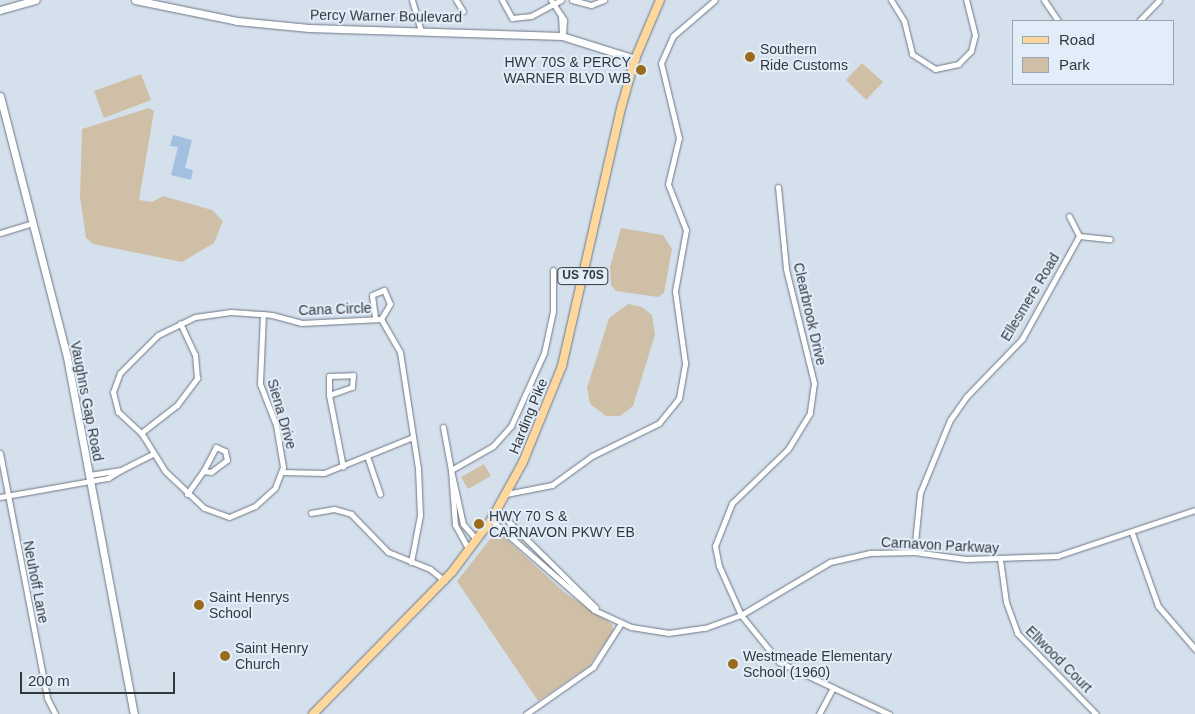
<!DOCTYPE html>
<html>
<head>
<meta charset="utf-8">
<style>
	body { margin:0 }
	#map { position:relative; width:1195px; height:714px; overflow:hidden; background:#d5e0ed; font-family:Arial,sans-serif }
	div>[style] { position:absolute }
	.green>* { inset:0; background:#d0bfa7 }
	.water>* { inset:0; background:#a3c0e0 }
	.roads { filter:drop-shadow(0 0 1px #6d7783) drop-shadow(0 0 1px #6d7783) }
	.street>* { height:5px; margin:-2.5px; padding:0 2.5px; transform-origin:2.5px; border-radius:2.5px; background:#fff }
	.secondary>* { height:7px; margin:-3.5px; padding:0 3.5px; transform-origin:3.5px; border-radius:3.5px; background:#fff }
	.primary>* { height:8px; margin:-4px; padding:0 4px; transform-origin:4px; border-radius:4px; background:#fed79c }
	.dots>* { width:14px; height:14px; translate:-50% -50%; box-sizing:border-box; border:2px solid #e2edfa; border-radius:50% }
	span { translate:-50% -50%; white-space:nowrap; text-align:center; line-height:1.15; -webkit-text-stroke:4px #e2edfa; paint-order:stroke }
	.shield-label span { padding:1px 4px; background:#e2edfa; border:1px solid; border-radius:4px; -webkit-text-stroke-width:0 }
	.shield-label { font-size:12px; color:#33383d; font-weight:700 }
	.street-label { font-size:14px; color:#33383d }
	.poi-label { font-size:14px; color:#33383d }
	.left { translate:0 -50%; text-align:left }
	.right { translate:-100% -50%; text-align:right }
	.legend { position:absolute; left:1012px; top:20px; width:162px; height:65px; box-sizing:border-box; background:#e2edfa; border:1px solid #9ca5ae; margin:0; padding:6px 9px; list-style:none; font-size:15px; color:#33383d }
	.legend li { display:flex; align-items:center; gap:10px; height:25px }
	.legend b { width:25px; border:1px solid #9ca5ae }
	.scale { position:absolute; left:20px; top:672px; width:155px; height:22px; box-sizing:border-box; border:2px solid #33383d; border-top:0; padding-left:6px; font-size:15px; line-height:18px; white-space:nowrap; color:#33383d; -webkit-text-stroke:4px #e2edfa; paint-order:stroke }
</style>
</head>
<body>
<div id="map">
	<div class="green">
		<div style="clip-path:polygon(862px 63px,883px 82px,866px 100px,846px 80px)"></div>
		<div style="clip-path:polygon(141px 74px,151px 100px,104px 118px,94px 91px)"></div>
		<div style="clip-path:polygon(149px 108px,154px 111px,139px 200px,152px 202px,163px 196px,212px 210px,223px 221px,214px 243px,182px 262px,93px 244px,86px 238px,80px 197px,82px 129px)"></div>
		<div style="clip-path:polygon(621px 228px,663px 235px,672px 249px,664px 293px,658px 297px,616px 291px,611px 285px,610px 267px)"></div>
		<div style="clip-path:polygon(628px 304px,642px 307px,652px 315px,655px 335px,633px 406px,620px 416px,606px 416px,590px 404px,587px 388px,609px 318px)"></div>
		<div style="clip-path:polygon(484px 464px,491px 476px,468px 489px,461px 477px)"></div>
		<div style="clip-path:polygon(502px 535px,564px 592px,612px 624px,613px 631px,589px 666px,538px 701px,457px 581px,491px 538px)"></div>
	</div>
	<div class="water">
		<div style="clip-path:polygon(173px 135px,192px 140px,185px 168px,193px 170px,191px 180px,171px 175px,178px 147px,170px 146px)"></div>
	</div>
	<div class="roads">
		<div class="street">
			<div style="left:412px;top:0;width:32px;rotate:74deg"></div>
			<div style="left:456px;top:0;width:13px;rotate:58deg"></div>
			<div style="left:502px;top:0;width:21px;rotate:61deg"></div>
			<div style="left:512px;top:18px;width:19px;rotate:-6deg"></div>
			<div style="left:531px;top:16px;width:34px;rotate:-28deg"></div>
			<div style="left:551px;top:0;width:24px;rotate:57deg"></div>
			<div style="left:564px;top:20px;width:14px;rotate:94deg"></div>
			<div style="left:572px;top:0;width:20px;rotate:15deg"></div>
			<div style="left:591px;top:5px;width:14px;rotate:-21deg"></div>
			<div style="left:891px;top:0;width:25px;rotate:58deg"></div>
			<div style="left:904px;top:21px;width:34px;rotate:76deg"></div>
			<div style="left:912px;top:54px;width:27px;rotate:33deg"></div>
			<div style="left:935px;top:69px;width:24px;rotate:-12deg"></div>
			<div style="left:958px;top:64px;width:18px;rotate:-45deg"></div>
			<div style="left:971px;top:51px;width:16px;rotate:-76deg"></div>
			<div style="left:975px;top:35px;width:36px;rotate:-104deg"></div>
			<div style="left:1044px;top:0;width:25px;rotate:56deg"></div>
			<div style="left:561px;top:15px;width:21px;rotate:87deg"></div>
			<div style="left:1139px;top:21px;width:29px;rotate:-46deg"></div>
			<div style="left:778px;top:187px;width:82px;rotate:84.4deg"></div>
			<div style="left:786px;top:269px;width:117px;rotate:76.2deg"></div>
			<div style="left:814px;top:383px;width:30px;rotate:98deg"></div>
			<div style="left:810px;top:413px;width:42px;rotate:121.4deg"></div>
			<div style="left:788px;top:449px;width:78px;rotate:136deg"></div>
			<div style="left:732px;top:503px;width:46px;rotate:111.6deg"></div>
			<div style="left:715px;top:546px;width:20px;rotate:79deg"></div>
			<div style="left:719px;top:566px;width:54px;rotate:65.8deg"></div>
			<div style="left:741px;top:615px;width:60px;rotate:51deg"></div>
			<div style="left:779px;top:662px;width:122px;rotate:25.3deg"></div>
			<div style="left:1069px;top:216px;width:22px;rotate:63deg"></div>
			<div style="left:0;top:233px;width:34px;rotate:-17deg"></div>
			<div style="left:263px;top:314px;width:70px;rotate:92.5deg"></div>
			<div style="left:260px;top:384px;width:44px;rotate:68.7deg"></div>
			<div style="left:276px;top:425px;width:43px;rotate:80.5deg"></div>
			<div style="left:283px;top:467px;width:22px;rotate:111deg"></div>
			<div style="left:275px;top:488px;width:27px;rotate:138deg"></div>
			<div style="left:255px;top:506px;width:28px;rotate:157deg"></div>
			<div style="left:229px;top:517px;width:27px;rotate:-160deg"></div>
			<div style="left:204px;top:508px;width:54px;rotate:-136.5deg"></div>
			<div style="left:165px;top:471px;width:44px;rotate:-121.9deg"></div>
			<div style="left:142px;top:434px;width:33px;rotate:-137deg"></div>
			<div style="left:118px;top:412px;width:21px;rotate:-104deg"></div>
			<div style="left:113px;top:392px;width:20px;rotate:-70deg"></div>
			<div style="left:120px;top:373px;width:54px;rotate:-45deg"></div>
			<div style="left:158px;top:335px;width:41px;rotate:-25.9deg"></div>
			<div style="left:195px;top:317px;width:36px;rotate:-8deg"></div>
			<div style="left:231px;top:312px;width:32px;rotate:4deg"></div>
			<div style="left:263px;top:314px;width:9px;rotate:6deg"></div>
			<div style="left:272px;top:315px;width:30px;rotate:15deg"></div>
			<div style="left:301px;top:323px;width:80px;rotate:-2.9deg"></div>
			<div style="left:381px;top:319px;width:38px;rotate:60deg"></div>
			<div style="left:400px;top:352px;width:117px;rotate:81.2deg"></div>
			<div style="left:418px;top:468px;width:47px;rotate:87.6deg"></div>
			<div style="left:420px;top:515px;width:48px;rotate:100.8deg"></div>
			<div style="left:375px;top:317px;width:22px;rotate:-98deg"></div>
			<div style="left:372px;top:295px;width:13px;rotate:-23deg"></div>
			<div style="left:384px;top:290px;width:15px;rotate:67deg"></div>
			<div style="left:390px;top:304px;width:17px;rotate:121deg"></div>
			<div style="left:329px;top:395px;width:19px;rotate:-90deg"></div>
			<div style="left:329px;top:376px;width:24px;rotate:-2deg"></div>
			<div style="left:353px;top:375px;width:12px;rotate:95deg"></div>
			<div style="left:352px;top:387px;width:24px;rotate:161deg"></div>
			<div style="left:329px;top:395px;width:73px;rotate:79deg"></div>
			<div style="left:443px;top:427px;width:44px;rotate:79.5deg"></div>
			<div style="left:451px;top:470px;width:48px;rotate:-29.7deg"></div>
			<div style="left:493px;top:446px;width:27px;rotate:-48deg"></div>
			<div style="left:511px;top:426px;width:80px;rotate:-65.7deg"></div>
			<div style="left:544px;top:353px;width:43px;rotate:-77.9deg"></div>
			<div style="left:553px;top:311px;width:41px;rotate:-90deg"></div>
			<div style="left:141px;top:433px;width:46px;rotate:-37.9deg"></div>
			<div style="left:177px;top:405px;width:34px;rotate:-53deg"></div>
			<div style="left:197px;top:378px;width:23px;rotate:-95deg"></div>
			<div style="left:195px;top:355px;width:35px;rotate:-115deg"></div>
			<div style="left:0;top:453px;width:249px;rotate:79.1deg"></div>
			<div style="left:47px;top:698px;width:18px;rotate:63deg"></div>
			<div style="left:367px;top:456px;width:40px;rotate:71.1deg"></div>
			<div style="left:121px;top:470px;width:36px;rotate:-27deg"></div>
			<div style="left:282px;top:472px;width:42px;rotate:1.4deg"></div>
			<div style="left:324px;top:473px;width:96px;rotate:-22deg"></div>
			<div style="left:187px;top:494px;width:28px;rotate:-55deg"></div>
			<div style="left:203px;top:471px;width:8px;rotate:7deg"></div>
			<div style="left:211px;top:472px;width:20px;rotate:-37deg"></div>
			<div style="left:227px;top:460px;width:9px;rotate:-103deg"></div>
			<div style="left:225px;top:451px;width:10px;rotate:-156deg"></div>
			<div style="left:216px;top:447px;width:27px;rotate:118deg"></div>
			<div style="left:506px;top:494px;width:47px;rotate:-11.1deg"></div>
			<div style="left:552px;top:485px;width:49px;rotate:-35.9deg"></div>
			<div style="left:592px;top:456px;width:75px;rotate:-26.2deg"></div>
			<div style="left:659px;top:423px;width:32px;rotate:-51deg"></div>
			<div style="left:679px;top:398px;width:36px;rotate:-80deg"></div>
			<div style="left:685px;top:363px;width:73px;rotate:-97.9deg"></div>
			<div style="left:675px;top:291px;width:62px;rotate:-79.8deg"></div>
			<div style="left:686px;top:230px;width:49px;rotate:-111.4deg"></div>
			<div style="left:668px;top:184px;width:47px;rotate:-76.6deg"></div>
			<div style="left:679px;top:138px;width:77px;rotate:-103.5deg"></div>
			<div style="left:661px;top:63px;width:30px;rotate:-66deg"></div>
			<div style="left:673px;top:36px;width:55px;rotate:-40.6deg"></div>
			<div style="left:0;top:497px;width:110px;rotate:-10deg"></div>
			<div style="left:108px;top:478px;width:15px;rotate:-32deg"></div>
			<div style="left:121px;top:470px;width:32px;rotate:171deg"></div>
			<div style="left:497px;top:510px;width:139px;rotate:44.7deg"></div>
			<div style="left:311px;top:513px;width:23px;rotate:-10deg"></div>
			<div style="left:334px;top:509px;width:18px;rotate:16deg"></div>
			<div style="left:351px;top:514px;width:53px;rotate:45.8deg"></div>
			<div style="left:388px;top:552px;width:45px;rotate:22deg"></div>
			<div style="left:430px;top:569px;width:19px;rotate:39deg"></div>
			<div style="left:491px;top:520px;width:137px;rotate:41.1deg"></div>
			<div style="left:594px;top:610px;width:41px;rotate:24.7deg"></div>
			<div style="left:631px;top:627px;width:37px;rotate:9deg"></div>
			<div style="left:668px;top:633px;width:37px;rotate:-8deg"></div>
			<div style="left:705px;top:628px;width:38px;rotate:-20deg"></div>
			<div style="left:741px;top:615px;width:104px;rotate:-30.8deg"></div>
			<div style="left:830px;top:562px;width:41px;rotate:-12.7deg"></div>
			<div style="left:870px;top:553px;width:44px;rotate:-1.3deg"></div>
			<div style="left:914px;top:552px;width:52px;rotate:7.7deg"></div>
			<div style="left:966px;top:559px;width:91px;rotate:-1.9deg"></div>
			<div style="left:1057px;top:556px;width:145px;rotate:-18.4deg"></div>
			<div style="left:1132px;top:533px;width:77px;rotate:70.4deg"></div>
			<div style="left:1158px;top:606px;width:57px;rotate:49.3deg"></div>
			<div style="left:469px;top:550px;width:29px;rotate:-119deg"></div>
			<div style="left:455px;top:525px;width:55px;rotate:-94.2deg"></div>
			<div style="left:451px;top:470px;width:55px;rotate:77.5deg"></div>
			<div style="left:463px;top:524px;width:21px;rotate:49deg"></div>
			<div style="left:914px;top:552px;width:59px;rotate:-84.2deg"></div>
			<div style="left:920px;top:493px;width:79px;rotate:-67.7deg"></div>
			<div style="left:950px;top:420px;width:28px;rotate:-55deg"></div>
			<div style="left:966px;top:397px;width:81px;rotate:-46deg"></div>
			<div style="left:1022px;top:339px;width:118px;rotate:-61deg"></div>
			<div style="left:1079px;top:236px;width:31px;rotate:6deg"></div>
			<div style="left:1000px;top:559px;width:43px;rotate:82.1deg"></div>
			<div style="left:1006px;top:602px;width:33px;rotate:70deg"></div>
			<div style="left:1017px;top:633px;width:113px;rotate:45.7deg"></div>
			<div style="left:526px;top:714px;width:82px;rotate:-35deg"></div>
			<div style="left:593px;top:667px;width:52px;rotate:-57.5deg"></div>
			<div style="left:819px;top:714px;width:30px;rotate:-62deg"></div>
		</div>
		<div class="secondary">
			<div style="left:135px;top:0;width:104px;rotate:11.6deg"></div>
			<div style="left:237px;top:21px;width:72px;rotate:5.6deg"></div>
			<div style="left:309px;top:28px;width:253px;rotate:1.8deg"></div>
			<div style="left:562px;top:36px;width:77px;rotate:17.5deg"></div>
			<div style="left:0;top:10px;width:37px;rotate:-16deg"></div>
			<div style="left:0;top:96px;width:269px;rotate:75.6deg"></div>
			<div style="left:67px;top:357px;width:363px;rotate:79.4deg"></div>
		</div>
		<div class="primary">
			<div style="left:313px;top:714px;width:199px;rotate:-45.6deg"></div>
			<div style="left:452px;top:572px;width:65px;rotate:-53.1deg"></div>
			<div style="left:491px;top:520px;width:66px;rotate:-61.1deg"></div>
			<div style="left:523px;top:462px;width:104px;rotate:-67.9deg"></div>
			<div style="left:562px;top:366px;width:268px;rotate:-77.1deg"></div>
			<div style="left:622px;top:105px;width:48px;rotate:-74.2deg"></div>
			<div style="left:635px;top:59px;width:64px;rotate:-67deg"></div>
		</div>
	</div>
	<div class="dots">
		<div style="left:750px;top:57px;background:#996b1b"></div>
		<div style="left:641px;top:70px;background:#996b1b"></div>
		<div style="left:479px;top:524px;background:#996b1b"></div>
		<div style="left:199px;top:605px;background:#996b1b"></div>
		<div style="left:225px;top:656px;background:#996b1b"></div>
		<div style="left:733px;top:664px;background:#996b1b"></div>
	</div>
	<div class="shield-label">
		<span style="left:583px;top:276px">US 70S</span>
	</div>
	<div class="street-label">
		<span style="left:386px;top:16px;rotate:1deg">Percy Warner Boulevard</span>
		<span style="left:1030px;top:297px;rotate:-59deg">Ellesmere Road</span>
		<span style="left:335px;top:309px;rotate:-2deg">Cana Circle</span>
		<span style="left:810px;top:314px;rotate:77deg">Clearbrook Drive</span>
		<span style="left:87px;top:401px;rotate:79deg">Vaughns Gap Road</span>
		<span style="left:282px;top:414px;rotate:74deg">Siena Drive</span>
		<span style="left:528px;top:416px;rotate:-68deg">Harding Pike</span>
		<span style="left:940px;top:545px;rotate:3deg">Carnavon Parkway</span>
		<span style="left:36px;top:582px;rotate:79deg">Neuhoff Lane</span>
		<span style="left:1059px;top:659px;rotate:45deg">Ellwood Court</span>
	</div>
	<div class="poi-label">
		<span class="left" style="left:760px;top:57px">Southern<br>Ride Customs</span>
		<span class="right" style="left:631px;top:70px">HWY 70S &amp; PERCY<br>WARNER BLVD WB</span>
		<span class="left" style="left:489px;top:524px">HWY 70 S &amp;<br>CARNAVON PKWY EB</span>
		<span class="left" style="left:209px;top:605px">Saint Henrys<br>School</span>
		<span class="left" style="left:235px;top:656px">Saint Henry<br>Church</span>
		<span class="left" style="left:743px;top:664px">Westmeade Elementary<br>School (1960)</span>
	</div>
	<ul class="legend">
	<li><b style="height:6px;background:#fed79c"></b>Road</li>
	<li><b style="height:14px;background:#d0bfa7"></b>Park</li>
	</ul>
	<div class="scale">200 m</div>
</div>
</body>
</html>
